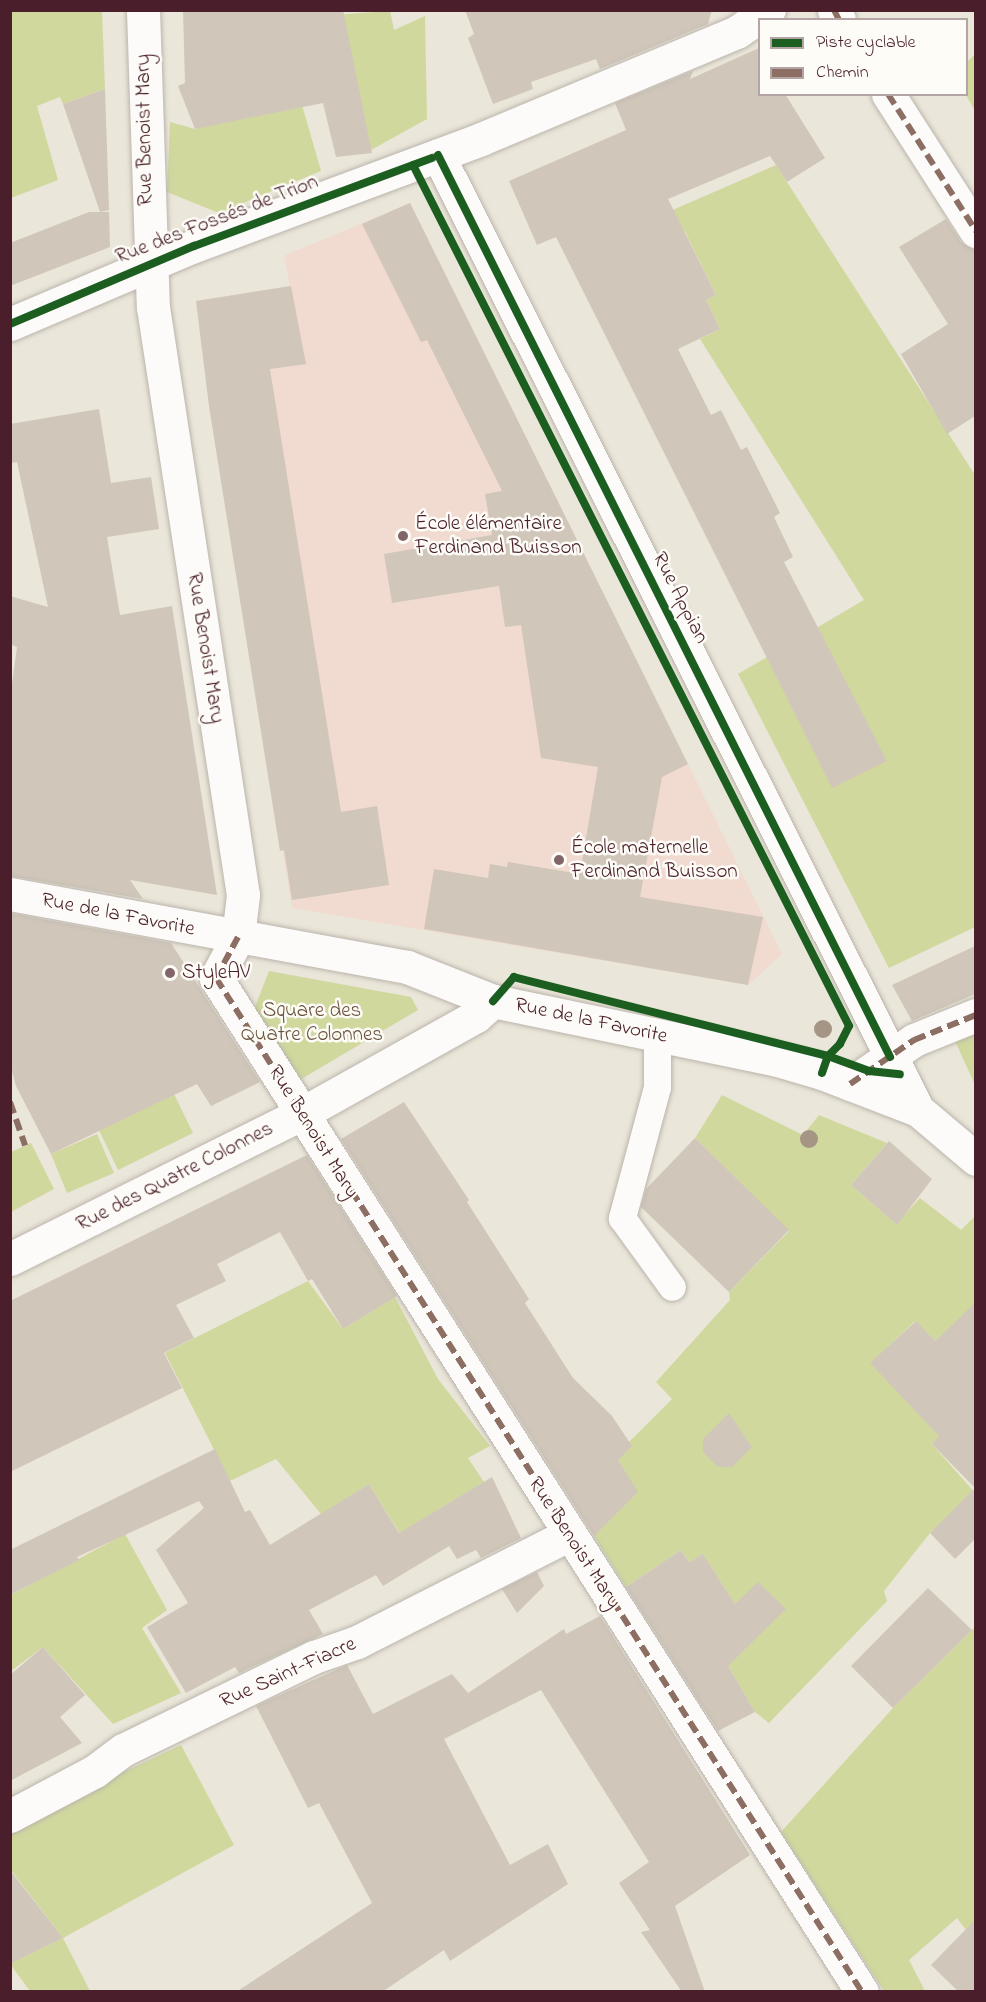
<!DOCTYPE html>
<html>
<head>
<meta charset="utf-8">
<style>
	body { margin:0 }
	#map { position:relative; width:986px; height:2002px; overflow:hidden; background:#eae6d9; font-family:"Indie Flower",sans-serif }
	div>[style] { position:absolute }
	.built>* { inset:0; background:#f1dacf }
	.green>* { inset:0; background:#d1d89e }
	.building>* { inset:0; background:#d0c6ba }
	.roads { filter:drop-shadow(0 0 2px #bbb4ac) drop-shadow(0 0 2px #bbb4ac) }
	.service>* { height:27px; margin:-13.5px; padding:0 13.5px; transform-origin:13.5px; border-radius:13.5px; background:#fcfbf9 }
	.minor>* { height:33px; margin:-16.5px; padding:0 16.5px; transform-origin:16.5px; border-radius:16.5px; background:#fcfbf9 }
	.tertiary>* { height:33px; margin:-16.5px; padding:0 16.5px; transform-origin:16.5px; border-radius:16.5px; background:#fcfbf9 }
	.quiet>* { height:6px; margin-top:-3px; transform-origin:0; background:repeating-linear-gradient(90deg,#8d6e63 0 12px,transparent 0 18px) }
	.cycleway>* { height:8px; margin:-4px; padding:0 4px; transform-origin:4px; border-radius:4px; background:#1b5e20 }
	.trees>* { width:18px; height:18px; margin:-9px; border-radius:50%; background:#a59584 }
	.dots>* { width:16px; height:16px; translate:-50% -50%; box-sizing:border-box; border:3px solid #fdfcf7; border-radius:50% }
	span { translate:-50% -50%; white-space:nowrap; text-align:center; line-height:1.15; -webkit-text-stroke:5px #fdfcf7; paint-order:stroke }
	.street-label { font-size:21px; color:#4a1f2b }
	.poi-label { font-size:21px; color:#4a1f2b }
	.left { translate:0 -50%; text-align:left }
	.park-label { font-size:21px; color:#6c533f }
	.frame { position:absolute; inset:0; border:12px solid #4a1f2b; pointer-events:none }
	.legend { position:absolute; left:758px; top:18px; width:210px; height:78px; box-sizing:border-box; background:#fdfcf7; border:2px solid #b5a4a5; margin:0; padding:8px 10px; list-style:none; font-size:18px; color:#4a1f2b }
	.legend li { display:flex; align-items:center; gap:12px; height:30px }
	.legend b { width:30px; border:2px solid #b5a4a5 }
</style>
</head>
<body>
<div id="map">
	<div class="built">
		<div style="clip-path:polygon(410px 203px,782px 954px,748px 985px,292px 908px,209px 406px,196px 301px,290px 286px,284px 256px)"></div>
	</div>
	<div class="green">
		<div style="clip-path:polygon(11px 11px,102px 11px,105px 89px,63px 104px,60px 97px,37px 106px,58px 180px,11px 198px)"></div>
		<div style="clip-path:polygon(390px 11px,394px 30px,425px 16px,427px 119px,371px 150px,304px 17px)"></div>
		<div style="clip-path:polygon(975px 54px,975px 111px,966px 95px,967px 62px)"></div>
		<div style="clip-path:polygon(300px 98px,321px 171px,219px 213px,167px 192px,170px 122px,195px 129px)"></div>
		<div style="clip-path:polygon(776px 165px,975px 475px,975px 927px,889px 968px,738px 674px,864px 600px,700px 339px,720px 329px,706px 300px,716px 295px,685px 232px,668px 212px)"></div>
		<div style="clip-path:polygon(269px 971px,411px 997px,418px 1010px,298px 1081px,253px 1012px)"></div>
		<div style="clip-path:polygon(975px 1015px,975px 1085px,955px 1041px)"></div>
		<div style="clip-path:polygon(174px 1094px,193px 1133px,118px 1170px,99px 1130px)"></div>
		<div style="clip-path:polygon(722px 1095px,803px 1135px,819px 1115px,887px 1143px,851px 1185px,896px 1224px,920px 1198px,961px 1230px,975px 1216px,974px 1305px,935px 1341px,915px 1321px,871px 1363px,952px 1423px,932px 1444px,975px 1493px,930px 1533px,884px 1591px,887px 1601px,769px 1723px,755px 1712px,728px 1666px,735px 1604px,703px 1554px,689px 1562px,681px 1550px,626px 1587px,594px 1536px,615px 1456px,672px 1399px,656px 1382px,730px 1300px,729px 1292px,789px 1231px,695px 1138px)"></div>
		<div style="clip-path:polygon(97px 1134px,114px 1173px,67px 1193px,51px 1154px)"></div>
		<div style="clip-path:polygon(31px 1143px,54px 1189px,11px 1212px,11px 1152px)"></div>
		<div style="clip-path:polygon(308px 1281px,343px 1329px,395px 1297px,438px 1379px,490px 1446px,468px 1458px,484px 1482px,431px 1514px,449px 1546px,419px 1564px,369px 1484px,321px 1514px,276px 1459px,230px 1481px,165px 1353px)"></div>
		<div style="clip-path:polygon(125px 1534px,167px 1610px,142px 1628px,181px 1693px,113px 1724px,43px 1647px,11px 1671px,11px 1595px)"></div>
		<div style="clip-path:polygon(975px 1627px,975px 1942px,957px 1918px,909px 1960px,925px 1991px,884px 1991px,781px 1832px,893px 1708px)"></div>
		<div style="clip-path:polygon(181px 1745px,234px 1845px,63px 1938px,90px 1991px,30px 1991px,10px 1964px,63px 1938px,11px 1870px,11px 1825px)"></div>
	</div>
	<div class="building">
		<div style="clip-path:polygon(183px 10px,343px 10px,372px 153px,336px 157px,323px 103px,195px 129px,178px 86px,185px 83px)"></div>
		<div style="clip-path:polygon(465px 10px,712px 10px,708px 24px,600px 69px,596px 59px,531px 82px,533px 89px,493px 104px,468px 38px,474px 34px)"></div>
		<div style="clip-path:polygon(759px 48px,759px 94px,785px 94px,825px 158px,787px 182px,770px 156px,668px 199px,716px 295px,706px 300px,720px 329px,678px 349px,711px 415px,721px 410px,741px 450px,747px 447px,780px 513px,774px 517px,793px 557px,784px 562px,887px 761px,832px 788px,556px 237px,537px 245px,509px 181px,626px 130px,615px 103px,693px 71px,690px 79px)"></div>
		<div style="clip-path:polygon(105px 89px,109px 210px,100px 212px,109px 212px,110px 247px,10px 286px,10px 243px,89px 212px,100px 212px,63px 104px)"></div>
		<div style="clip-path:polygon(410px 203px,688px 764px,662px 777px,640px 897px,763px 917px,748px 985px,424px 929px,434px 869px,488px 878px,490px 864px,507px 867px,508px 862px,580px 874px,598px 767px,541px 758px,521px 625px,505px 627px,499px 586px,392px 603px,384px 554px,492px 535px,485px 494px,502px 491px,427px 340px,421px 342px,362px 224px)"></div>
		<div style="clip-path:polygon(946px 219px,961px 242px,975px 250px,975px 416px,947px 434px,901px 354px,948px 324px,899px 247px)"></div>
		<div style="clip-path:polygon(291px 286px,306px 364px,270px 369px,341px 812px,377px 806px,389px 885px,292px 900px,284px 850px,280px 851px,209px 406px,196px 301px)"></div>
		<div style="clip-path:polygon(99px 409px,111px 483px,151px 477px,159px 529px,107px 537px,120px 615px,172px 606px,217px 895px,130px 880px,143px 899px,10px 876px,10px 699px,17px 647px,10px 644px,10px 596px,48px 607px,17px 462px,10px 463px,10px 424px)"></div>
		<div style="clip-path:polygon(10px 913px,171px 943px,260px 1082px,211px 1106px,197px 1084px,51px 1154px,16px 1086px,10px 1064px)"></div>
		<div style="clip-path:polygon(975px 946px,975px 994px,912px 1021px,892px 985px)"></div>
		<div style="clip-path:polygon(404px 1102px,469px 1200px,467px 1202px,529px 1299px,525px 1303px,573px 1378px,612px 1416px,632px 1446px,618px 1460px,638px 1492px,594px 1536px,341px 1139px)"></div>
		<div style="clip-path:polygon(695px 1138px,789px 1230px,729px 1292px,641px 1207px,646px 1189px)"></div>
		<div style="clip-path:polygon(889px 1141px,932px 1179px,897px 1225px,851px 1185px)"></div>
		<div style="clip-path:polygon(307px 1155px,397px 1296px,343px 1329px,312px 1279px,308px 1281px,280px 1232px,217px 1264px,226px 1281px,176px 1305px,194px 1338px,164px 1353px,182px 1388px,10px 1472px,10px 1301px)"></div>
		<div style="clip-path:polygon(975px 1303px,975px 1539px,955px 1559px,930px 1533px,975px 1488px,932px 1444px,939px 1436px,870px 1363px,916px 1321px,935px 1341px)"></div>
		<div style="clip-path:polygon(729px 1413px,752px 1447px,732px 1467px,718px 1467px,703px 1452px,703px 1439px)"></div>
		<div style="clip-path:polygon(215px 1449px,245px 1512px,250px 1510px,270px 1545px,369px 1484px,399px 1533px,492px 1477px,521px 1538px,481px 1558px,476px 1550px,457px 1559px,449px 1546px,383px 1586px,376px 1575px,309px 1610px,323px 1634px,239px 1673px,235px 1667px,186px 1693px,147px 1627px,188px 1603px,156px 1550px,204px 1508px,199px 1501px,77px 1557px,79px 1560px,10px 1595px,10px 1550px)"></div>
		<div style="clip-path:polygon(681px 1550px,689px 1562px,703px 1554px,735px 1604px,758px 1582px,786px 1609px,728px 1666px,755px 1712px,718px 1731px,626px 1587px)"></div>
		<div style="clip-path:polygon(537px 1572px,544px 1586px,517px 1613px,502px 1589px)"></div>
		<div style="clip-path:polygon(928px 1588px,972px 1630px,893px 1708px,851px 1666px)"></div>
		<div style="clip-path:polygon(600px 1616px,750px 1855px,675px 1906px,705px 1992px,682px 1992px,641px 1932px,650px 1930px,619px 1883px,649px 1862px,541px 1690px,444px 1739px,510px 1865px,548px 1844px,568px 1884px,450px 1961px,444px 1950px,382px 1992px,236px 1992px,372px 1903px,319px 1803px,308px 1808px,256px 1706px,347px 1665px,373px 1714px,452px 1674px,468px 1693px,564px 1629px,566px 1634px)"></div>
		<div style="clip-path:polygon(43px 1647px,85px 1695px,60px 1717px,82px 1743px,10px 1781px,10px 1675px)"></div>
		<div style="clip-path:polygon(10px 1870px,63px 1938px,10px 1964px)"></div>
		<div style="clip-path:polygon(975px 1920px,975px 1992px,959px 1992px,931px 1965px)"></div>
	</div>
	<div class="roads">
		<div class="service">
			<div style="left:657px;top:1035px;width:52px;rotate:90deg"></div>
			<div style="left:657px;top:1087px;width:136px;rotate:105deg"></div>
			<div style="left:622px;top:1218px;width:85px;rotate:54.1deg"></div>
		</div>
		<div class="minor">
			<div style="left:143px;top:10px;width:297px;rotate:88.1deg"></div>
			<div style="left:153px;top:307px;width:595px;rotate:81.3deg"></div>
			<div style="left:243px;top:895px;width:42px;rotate:96.8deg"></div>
			<div style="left:238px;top:937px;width:47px;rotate:118.2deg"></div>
			<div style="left:216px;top:978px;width:1202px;rotate:57.5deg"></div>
			<div style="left:834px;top:10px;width:11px;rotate:63deg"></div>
			<div style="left:888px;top:94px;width:163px;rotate:57.3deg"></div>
			<div style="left:850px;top:1084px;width:78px;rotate:-34.5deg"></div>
			<div style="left:914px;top:1040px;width:67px;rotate:-22deg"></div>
			<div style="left:10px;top:1259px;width:325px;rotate:-26.5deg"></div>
			<div style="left:301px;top:1114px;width:201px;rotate:-29.2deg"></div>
			<div style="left:476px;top:1016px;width:23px;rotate:-41deg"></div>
			<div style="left:10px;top:1816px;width:96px;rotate:-27.9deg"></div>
			<div style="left:95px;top:1771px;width:35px;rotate:-37deg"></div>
			<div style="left:123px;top:1750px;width:212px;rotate:-26deg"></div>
			<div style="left:314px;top:1657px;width:46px;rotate:-19.2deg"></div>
			<div style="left:357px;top:1642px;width:237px;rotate:-26.9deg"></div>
		</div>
		<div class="tertiary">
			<div style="left:438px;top:155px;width:1069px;rotate:63.32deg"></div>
			<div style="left:10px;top:324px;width:200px;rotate:-23deg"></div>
			<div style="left:194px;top:246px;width:306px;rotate:-20.4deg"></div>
			<div style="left:481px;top:139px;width:277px;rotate:-22.7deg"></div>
			<div style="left:737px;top:32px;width:39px;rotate:-35deg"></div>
			<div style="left:10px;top:894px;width:404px;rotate:10.4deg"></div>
			<div style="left:407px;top:967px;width:92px;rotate:21.6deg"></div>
			<div style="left:493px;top:1001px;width:290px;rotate:11.7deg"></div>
			<div style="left:777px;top:1060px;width:47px;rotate:16.1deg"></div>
			<div style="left:822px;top:1073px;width:103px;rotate:21.1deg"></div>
			<div style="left:918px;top:1110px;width:76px;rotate:40.2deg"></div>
		</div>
	</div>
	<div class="quiet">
		<div style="left:834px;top:10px;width:11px;rotate:63deg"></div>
		<div style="left:888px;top:94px;width:163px;rotate:57.3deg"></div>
		<div style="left:238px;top:937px;width:47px;rotate:118.2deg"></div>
		<div style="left:216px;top:978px;width:1202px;rotate:57.5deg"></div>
		<div style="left:850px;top:1084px;width:78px;rotate:-34.5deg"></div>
		<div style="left:914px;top:1040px;width:67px;rotate:-22deg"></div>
		<div style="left:10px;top:1102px;width:46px;rotate:70.8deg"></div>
	</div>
	<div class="cycleway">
		<div style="left:438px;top:155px;width:1009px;rotate:63.38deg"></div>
		<div style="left:413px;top:165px;width:965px;rotate:63.14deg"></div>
		<div style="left:849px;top:1026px;width:20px;rotate:117deg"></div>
		<div style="left:840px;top:1044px;width:17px;rotate:135deg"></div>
		<div style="left:828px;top:1056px;width:324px;rotate:-165.9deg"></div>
		<div style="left:514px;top:977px;width:32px;rotate:131deg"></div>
		<div style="left:10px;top:324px;width:200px;rotate:-23deg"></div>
		<div style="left:194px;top:246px;width:254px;rotate:-20.3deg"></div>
		<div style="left:822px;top:1073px;width:18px;rotate:-71deg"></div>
		<div style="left:828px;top:1056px;width:44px;rotate:20.1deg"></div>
		<div style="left:869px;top:1071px;width:31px;rotate:6deg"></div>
	</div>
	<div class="trees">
		<div style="left:823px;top:1029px"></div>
		<div style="left:809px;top:1139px"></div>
	</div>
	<div class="dots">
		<div style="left:403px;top:536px;background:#826568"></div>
		<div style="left:559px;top:860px;background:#826568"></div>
		<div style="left:170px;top:973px;background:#826568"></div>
	</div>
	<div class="street-label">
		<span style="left:145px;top:130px;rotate:-91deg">Rue Benoist Mary</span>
		<span style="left:217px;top:220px;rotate:-21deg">Rue des Fossés de Trion</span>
		<span style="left:680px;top:598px;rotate:63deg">Rue Appian</span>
		<span style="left:205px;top:648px;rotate:81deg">Rue Benoist Mary</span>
		<span style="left:118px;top:915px;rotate:11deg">Rue de la Favorite</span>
		<span style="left:591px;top:1021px;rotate:12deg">Rue de la Favorite</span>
		<span style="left:313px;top:1132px;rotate:58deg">Rue Benoist Mary</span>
		<span style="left:175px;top:1177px;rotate:-27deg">Rue des Quatre Colonnes</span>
		<span style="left:574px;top:1543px;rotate:57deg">Rue Benoist Mary</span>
		<span style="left:288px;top:1673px;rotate:-24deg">Rue Saint-Fiacre</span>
	</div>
	<div class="poi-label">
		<span class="left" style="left:415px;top:536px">École élémentaire<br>Ferdinand Buisson</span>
		<span class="left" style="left:571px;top:860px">École maternelle<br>Ferdinand Buisson</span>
		<span class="left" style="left:182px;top:973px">StyleAV</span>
	</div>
	<div class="park-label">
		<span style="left:312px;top:1023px">Square des<br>Quatre Colonnes</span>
	</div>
	<div class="frame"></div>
	<ul class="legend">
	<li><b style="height:8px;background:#1b5e20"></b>Piste cyclable</li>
	<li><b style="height:8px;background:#8d6e63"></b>Chemin</li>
	</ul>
</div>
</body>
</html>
